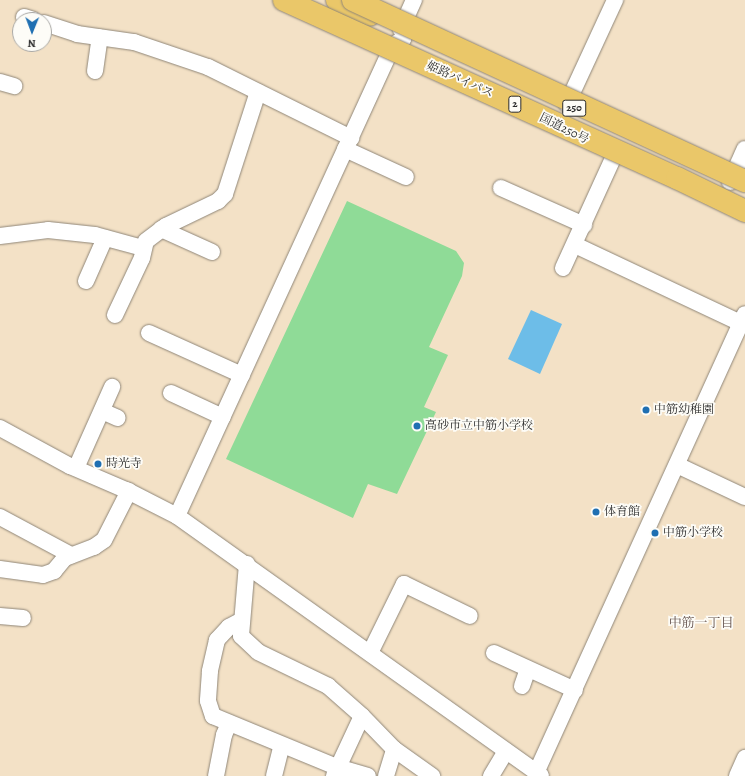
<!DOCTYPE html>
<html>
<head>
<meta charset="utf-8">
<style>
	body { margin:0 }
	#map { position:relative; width:745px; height:776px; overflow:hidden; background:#f3e1c6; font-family:Alegreya,"Noto Serif JP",serif }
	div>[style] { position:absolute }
	.green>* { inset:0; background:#8fdb97 }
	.water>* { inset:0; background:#6dbde8 }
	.roads { filter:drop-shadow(0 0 1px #8f8678) drop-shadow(0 0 1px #8f8678) }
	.minor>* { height:16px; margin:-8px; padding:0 8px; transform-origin:8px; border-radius:8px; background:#fff }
	.highway>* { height:22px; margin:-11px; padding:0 11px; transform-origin:11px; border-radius:11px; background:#eac769 }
	.bridges { filter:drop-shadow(0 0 1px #8f8678) drop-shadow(0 0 1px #8f8678) }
	.highway-bridge>* { height:22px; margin:-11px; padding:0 11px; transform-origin:11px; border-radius:11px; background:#eac769 }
	.dots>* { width:11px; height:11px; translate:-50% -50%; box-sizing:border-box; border:2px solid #fdfcf7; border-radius:50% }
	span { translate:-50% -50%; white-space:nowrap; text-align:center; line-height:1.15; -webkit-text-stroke:3.5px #fdfcf7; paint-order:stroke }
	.shield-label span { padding:1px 3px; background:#fdfcf7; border:1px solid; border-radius:3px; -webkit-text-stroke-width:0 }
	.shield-label { font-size:11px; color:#2b2b2b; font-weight:700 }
	.street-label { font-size:12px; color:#2b2b2b }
	.poi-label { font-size:12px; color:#2b2b2b }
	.left { translate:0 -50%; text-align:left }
	.neighbourhood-label { font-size:13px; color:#66544f }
	.north { position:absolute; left:12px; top:12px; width:40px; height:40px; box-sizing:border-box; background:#fdfcf7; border:1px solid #a9a8a5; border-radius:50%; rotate:181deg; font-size:11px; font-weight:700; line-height:16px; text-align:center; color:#2b2b2b }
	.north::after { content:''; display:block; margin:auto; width:14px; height:18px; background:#1f6fb2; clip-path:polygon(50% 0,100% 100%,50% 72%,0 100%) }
</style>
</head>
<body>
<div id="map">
	<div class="green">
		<div style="clip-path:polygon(347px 201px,456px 251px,464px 263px,462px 276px,429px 347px,448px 355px,424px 407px,436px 412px,397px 494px,368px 484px,353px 518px,226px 459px)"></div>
	</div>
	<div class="water">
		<div style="clip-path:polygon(531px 310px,562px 324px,540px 374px,508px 359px)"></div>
	</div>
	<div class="roads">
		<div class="minor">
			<div style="left:24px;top:17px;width:10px;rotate:17deg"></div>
			<div style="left:44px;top:23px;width:35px;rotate:18deg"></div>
			<div style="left:77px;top:34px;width:58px;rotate:8deg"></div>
			<div style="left:134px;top:42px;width:78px;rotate:18.7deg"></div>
			<div style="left:208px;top:67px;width:160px;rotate:26.4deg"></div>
			<div style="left:401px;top:29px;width:32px;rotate:-66deg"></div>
			<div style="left:95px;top:71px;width:34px;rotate:-82deg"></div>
			<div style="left:0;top:82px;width:15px;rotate:16deg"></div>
			<div style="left:567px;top:104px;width:115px;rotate:-65.2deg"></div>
			<div style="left:345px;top:149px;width:67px;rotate:24.7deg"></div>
			<div style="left:730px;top:182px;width:36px;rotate:-66deg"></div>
			<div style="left:501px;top:188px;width:91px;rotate:24deg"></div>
			<div style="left:161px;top:229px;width:56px;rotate:24.3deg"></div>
			<div style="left:0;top:236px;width:48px;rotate:-7.1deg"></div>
			<div style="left:48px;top:230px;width:47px;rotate:6.1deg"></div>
			<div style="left:95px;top:235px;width:50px;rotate:15.2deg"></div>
			<div style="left:575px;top:245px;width:183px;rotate:25.2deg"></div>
			<div style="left:563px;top:268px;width:125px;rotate:-65.5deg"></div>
			<div style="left:86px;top:281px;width:47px;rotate:-66.2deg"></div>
			<div style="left:115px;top:315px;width:63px;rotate:-64.7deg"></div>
			<div style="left:142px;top:258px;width:17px;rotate:-77deg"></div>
			<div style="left:146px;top:241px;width:25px;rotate:-37deg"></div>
			<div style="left:166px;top:226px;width:58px;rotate:-25.7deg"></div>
			<div style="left:218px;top:201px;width:10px;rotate:-45deg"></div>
			<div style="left:225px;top:194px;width:107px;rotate:-72.1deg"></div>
			<div style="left:149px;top:333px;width:102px;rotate:24.3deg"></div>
			<div style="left:171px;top:393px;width:57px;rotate:24.8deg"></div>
			<div style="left:102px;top:411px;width:17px;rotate:24deg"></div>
			<div style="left:0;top:428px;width:80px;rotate:28.5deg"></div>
			<div style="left:70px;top:466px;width:61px;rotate:23.2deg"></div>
			<div style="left:126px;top:490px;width:57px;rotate:27deg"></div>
			<div style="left:177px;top:516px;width:447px;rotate:35.5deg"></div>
			<div style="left:677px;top:465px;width:75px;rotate:25.2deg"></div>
			<div style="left:76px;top:468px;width:89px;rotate:-66deg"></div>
			<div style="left:177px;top:516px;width:518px;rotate:-65.36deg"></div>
			<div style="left:393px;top:45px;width:12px;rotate:-31deg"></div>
			<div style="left:403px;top:39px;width:5px;rotate:-79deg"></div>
			<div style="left:404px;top:34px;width:6px;rotate:-121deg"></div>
			<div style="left:0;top:517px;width:81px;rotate:28.2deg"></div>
			<div style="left:247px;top:564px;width:72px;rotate:94.8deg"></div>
			<div style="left:241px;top:636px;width:23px;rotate:43deg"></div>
			<div style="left:258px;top:652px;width:78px;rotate:25.9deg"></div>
			<div style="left:328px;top:686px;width:45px;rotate:41.4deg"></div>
			<div style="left:362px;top:716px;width:46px;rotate:45.9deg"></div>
			<div style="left:394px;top:749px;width:47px;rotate:35.4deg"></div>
			<div style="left:0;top:569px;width:43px;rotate:7.9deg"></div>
			<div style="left:43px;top:575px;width:12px;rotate:-20deg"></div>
			<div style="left:54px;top:571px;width:17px;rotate:-50deg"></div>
			<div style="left:65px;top:558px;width:31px;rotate:-21deg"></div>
			<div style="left:94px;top:547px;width:12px;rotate:-35deg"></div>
			<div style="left:104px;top:540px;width:55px;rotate:-63deg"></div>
			<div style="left:0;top:616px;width:23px;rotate:5deg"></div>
			<div style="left:242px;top:620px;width:15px;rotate:152deg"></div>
			<div style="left:229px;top:627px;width:18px;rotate:133deg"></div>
			<div style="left:217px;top:640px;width:32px;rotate:103deg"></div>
			<div style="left:210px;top:671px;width:30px;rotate:94deg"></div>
			<div style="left:208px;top:701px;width:16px;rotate:72deg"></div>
			<div style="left:213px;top:716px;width:134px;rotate:22.4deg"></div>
			<div style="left:337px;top:767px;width:32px;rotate:16deg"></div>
			<div style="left:370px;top:653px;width:77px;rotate:-63.8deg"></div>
			<div style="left:404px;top:584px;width:73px;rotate:25.9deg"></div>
			<div style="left:494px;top:653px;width:89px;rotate:24.6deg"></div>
			<div style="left:522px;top:686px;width:18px;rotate:-71deg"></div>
			<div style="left:536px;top:773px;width:504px;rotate:-65.52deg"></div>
			<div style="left:216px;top:776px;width:42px;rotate:-79deg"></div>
			<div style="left:224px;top:735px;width:13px;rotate:-67deg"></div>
			<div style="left:274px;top:776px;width:32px;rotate:-76deg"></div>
			<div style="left:334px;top:776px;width:66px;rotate:-65deg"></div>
			<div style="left:386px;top:776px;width:28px;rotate:-73deg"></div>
			<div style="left:491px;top:776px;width:29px;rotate:-59deg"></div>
			<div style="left:737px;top:776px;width:20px;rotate:-66deg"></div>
		</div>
		<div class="highway">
			<div style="left:337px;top:0;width:36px;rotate:24deg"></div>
		</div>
	</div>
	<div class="bridges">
		<div class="highway-bridge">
			<div style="left:284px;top:0;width:431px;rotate:24.4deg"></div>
			<div style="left:677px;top:178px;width:76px;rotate:25.9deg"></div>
			<div style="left:353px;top:0;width:432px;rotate:24.8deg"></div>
		</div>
	</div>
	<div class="dots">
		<div style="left:646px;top:410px;background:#1f6fb2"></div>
		<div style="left:417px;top:426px;background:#1f6fb2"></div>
		<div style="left:98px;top:464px;background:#1f6fb2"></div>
		<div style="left:596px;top:512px;background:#1f6fb2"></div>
		<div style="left:655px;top:533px;background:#1f6fb2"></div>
	</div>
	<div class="shield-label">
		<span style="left:515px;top:104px">2</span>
		<span style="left:574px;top:108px">250</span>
	</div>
	<div class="street-label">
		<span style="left:460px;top:80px;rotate:24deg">姫路バイパス</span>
		<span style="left:564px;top:129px;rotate:26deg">国道250号</span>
	</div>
	<div class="poi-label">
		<span class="left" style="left:654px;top:410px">中筋幼稚園</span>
		<span class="left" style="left:425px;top:426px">高砂市立中筋小学校</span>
		<span class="left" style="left:106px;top:464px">時光寺</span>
		<span class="left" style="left:604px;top:512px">体育館</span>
		<span class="left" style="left:663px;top:533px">中筋小学校</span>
	</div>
	<div class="neighbourhood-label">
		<span style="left:701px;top:623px">中筋一丁目</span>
	</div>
	<div class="north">N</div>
</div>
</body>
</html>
